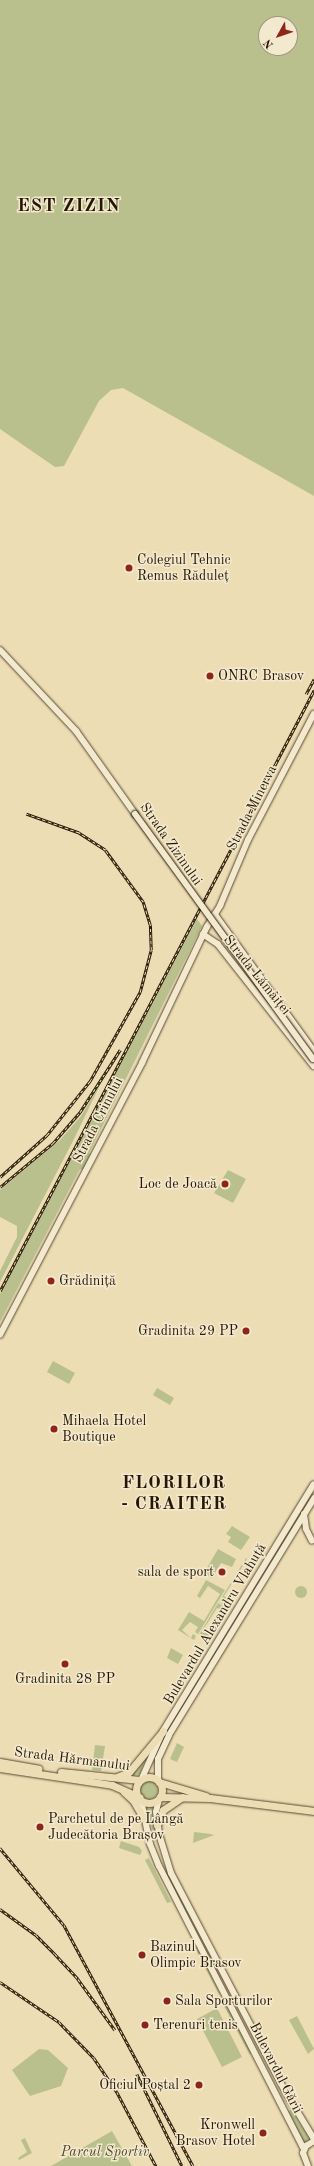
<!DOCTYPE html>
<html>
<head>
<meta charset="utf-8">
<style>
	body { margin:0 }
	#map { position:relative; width:314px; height:2166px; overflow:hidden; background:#ecddb5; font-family:"Old Standard TT",serif }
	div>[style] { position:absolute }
	.green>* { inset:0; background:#b9c08d }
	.round { border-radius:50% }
	.roads { filter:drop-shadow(0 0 1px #58482f) drop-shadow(0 0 1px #58482f) }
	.tertiary>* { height:5.5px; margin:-2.75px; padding:0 2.75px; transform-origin:2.75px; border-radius:2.75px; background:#f3e9cf }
	.secondary>* { height:6px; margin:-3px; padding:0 3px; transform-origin:3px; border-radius:3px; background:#f3e9cf }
	.primary>* { height:7px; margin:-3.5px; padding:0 3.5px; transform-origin:3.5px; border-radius:3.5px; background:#ecddb5 }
	.primary>.ring { margin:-3.5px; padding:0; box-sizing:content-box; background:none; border:7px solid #ecddb5; border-radius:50% }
	.rail>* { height:2.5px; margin-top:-1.25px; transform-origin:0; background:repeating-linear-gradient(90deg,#f3e9cf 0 3px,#261702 0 6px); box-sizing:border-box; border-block:1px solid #261702 }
	.bridges { filter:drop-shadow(0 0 1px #261702) drop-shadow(0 0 1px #261702) }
	.secondary-bridge>* { height:6px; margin:-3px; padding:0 3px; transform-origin:3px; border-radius:3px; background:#f3e9cf }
	.dots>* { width:11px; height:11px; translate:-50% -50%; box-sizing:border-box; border:2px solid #f3e9cf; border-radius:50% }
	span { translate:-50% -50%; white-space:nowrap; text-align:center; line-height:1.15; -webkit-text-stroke:3px #f3e9cf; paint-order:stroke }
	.poi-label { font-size:14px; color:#261702 }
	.left { translate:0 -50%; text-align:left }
	.right { translate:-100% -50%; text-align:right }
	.street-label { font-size:14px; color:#261702 }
	.park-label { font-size:14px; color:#524a2c; font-style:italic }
	.district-label { font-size:18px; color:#261702; font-weight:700; letter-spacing:1px }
	.north { position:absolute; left:258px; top:16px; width:40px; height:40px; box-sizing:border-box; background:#f3e9cf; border:1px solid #a1957d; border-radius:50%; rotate:230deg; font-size:11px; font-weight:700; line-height:16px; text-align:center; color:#261702 }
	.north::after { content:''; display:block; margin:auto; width:14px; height:18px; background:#8f2418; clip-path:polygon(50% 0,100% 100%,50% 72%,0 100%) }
</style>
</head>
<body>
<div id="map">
	<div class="green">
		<div style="clip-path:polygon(evenodd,0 0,314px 0,314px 496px,123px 388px,111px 390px,99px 401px,64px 466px,55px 467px,0 429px,0 0,266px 24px,290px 24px,290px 48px,266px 48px,266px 24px)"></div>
		<div style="clip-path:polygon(197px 919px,202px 926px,89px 1153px,92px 1155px,84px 1170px,80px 1169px,0 1322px,0 1294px)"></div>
		<div style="clip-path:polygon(101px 1083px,75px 1137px,0 1282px,0 1271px,17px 1237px,17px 1226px,0 1217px,0 1190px,60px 1140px,81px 1116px)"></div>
		<div style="clip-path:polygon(228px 1170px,246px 1179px,233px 1203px,214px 1193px)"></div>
		<div style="clip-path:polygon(53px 1361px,75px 1373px,69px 1384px,47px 1372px)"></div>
		<div style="clip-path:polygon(157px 1388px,174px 1398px,170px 1405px,153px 1395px)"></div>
		<div style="clip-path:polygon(232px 1526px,250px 1537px,241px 1550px,228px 1542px,231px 1537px,226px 1534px)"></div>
		<div style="clip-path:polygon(218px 1549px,236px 1559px,232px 1567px,221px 1563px,212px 1578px,204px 1573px)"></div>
		<div style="clip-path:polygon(246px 1558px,247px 1559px,224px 1596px,231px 1601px,227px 1607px,219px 1602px)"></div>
		<div style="clip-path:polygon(206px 1580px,225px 1590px,198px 1634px,195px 1632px,198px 1627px,190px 1622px,182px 1630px,191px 1638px,193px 1634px,196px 1636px,194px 1640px,178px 1630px,189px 1612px,204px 1621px,220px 1594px,208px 1586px,200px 1598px,197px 1596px)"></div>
		<div class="round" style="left:295px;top:1586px;width:12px;height:12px"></div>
		<div style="clip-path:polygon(218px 1603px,226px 1608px,224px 1611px,217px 1608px,203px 1630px,209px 1635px,206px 1640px,199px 1635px)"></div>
		<div style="clip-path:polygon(171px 1648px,183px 1655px,178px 1664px,167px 1658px)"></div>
		<div style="clip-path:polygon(177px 1743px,184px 1747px,177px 1762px,170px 1759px)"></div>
		<div style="clip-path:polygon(95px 1745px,105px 1746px,101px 1771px,92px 1770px)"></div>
		<div style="clip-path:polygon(147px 1754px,140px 1774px,127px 1776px,134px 1772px)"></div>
		<div class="round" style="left:140px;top:1781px;width:18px;height:18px"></div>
		<div style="clip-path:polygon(154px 1806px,156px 1831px,153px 1831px,146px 1807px)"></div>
		<div style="clip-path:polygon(194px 1832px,211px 1834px,214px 1835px,193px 1843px)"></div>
		<div style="clip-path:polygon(121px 1841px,139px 1847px,142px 1851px,140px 1855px,119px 1848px)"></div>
		<div style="clip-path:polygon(149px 1858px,171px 1902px,167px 1903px,145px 1860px)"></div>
		<div style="clip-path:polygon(193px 1944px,196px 1944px,220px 1994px,219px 1994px)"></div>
		<div style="clip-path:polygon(222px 2002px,228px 2006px,251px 2052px,250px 2055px)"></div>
		<div style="clip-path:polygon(217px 2008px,242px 2057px,222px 2067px,197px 2019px)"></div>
		<div style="clip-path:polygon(297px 2016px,314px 2049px,308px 2054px,289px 2020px)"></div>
		<div style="clip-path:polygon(39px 2049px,48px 2050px,68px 2068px,61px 2086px,30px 2096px,12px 2070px)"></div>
		<div style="clip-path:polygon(291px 2110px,310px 2139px,304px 2144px,288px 2111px)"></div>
		<div style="clip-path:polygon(112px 2131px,132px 2166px,51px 2166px)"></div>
		<div style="clip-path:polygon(25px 2138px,32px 2153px,19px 2160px,18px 2158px,27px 2152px,21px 2140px)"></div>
	</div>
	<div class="roads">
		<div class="tertiary">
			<div style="left:215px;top:914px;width:169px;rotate:54.1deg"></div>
			<div style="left:203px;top:934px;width:18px;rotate:34deg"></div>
			<div style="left:218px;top:944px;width:155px;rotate:51.8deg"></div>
			<div style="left:0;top:1335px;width:307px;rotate:-62.4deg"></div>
			<div style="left:142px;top:1063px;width:151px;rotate:-64.5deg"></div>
			<div style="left:207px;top:927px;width:25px;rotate:-58deg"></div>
			<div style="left:220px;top:906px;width:72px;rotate:-67deg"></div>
			<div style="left:248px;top:840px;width:142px;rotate:-62.4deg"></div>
		</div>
		<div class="secondary">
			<div style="left:0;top:650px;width:111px;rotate:46.8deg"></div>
			<div style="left:76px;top:731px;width:102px;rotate:54.6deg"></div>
			<div style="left:304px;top:1514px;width:15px;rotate:82deg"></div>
			<div style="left:306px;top:1529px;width:13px;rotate:63deg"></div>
			<div style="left:142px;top:1778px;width:51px;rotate:-65.9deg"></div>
			<div style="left:163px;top:1731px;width:289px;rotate:-58.6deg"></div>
			<div style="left:158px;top:1780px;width:21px;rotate:-90deg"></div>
			<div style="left:158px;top:1759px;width:26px;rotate:-65deg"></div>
			<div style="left:169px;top:1735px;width:278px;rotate:-58.5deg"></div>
			<div style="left:159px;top:1799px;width:13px;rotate:103deg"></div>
			<div style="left:156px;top:1812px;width:22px;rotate:82deg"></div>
			<div style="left:159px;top:1834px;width:41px;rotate:72.9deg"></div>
			<div style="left:171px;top:1873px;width:248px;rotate:62.4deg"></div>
			<div style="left:286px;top:2093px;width:54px;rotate:58.7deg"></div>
			<div style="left:141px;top:1800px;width:45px;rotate:78.4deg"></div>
			<div style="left:150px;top:1844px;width:24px;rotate:68deg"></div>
			<div style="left:159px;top:1866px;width:318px;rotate:62.9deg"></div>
			<div style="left:308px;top:2166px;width:14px;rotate:-111deg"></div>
			<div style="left:303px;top:2153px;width:8px;rotate:-67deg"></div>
			<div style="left:306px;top:2146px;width:9px;rotate:-32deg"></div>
		</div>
		<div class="primary">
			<div style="left:0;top:1762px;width:39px;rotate:10deg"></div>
			<div style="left:0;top:1768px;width:113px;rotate:8.6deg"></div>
			<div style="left:112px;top:1785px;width:30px;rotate:24deg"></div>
			<div style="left:61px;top:1772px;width:79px;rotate:5.8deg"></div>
			<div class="ring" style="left:136px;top:1777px;width:19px;height:19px"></div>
			<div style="left:117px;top:1777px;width:13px;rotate:-23deg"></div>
			<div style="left:129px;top:1772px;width:53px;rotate:-50.3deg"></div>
			<div style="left:159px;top:1782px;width:49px;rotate:16.6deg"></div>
			<div style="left:124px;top:1792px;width:12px;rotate:42deg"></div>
			<div style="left:133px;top:1800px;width:22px;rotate:60deg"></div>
			<div style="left:160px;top:1797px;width:50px;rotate:1.1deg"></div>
			<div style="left:210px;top:1798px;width:105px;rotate:7.1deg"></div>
			<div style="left:157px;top:1825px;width:16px;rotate:-68deg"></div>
			<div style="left:163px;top:1810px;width:23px;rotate:-34deg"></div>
		</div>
	</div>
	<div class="rail">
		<div style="left:306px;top:694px;width:17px;rotate:-62deg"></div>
		<div style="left:0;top:1177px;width:63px;rotate:-41.8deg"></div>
		<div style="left:47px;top:1135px;width:69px;rotate:-51.5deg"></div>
		<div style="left:90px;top:1081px;width:102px;rotate:-60.7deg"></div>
		<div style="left:140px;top:992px;width:43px;rotate:-75.3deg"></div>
		<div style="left:151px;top:950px;width:25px;rotate:-92deg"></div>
		<div style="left:150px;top:925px;width:24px;rotate:-107deg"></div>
		<div style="left:143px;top:902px;width:64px;rotate:-126.2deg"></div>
		<div style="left:105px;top:850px;width:31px;rotate:-147deg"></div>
		<div style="left:79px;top:833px;width:56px;rotate:-160.3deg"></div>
		<div style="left:0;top:1187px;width:69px;rotate:-39.7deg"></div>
		<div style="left:53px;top:1143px;width:41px;rotate:-48.9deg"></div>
		<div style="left:80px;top:1112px;width:74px;rotate:-57.2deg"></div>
		<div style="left:0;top:1291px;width:678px;rotate:-62.41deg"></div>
		<div style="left:0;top:1848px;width:100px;rotate:50.3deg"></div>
		<div style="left:64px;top:1925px;width:273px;rotate:61.8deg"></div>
		<div style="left:0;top:1909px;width:44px;rotate:35.8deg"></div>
		<div style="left:36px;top:1935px;width:27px;rotate:45deg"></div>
		<div style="left:55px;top:1954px;width:34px;rotate:47deg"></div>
		<div style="left:78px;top:1979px;width:63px;rotate:54deg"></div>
		<div style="left:0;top:1982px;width:71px;rotate:34.1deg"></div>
		<div style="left:59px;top:2022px;width:50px;rotate:45.8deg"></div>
		<div style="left:94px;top:2058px;width:41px;rotate:55.9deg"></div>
		<div style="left:117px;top:2092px;width:84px;rotate:62.2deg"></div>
		<div style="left:137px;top:2074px;width:102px;rotate:63.9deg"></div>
	</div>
	<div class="bridges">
		<div class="secondary-bridge">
			<div style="left:135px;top:814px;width:303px;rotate:54deg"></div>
		</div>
	</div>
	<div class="dots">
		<div style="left:129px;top:568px;background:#8f2418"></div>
		<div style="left:210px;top:676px;background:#8f2418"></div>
		<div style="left:225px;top:1184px;background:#8f2418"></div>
		<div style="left:51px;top:1281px;background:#8f2418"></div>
		<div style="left:246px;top:1331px;background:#8f2418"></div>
		<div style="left:54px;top:1429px;background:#8f2418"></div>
		<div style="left:222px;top:1572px;background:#8f2418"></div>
		<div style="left:65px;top:1664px;background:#8f2418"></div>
		<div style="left:40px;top:1827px;background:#8f2418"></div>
		<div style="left:142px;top:1955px;background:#8f2418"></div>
		<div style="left:167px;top:2001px;background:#8f2418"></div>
		<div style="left:145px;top:2025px;background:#8f2418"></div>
		<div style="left:199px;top:2085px;background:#8f2418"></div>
		<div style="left:263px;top:2133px;background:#8f2418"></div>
	</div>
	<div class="poi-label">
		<span class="left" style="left:137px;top:568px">Colegiul Tehnic<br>Remus Răduleț</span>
		<span class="left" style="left:218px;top:676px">ONRC Brasov</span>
		<span class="right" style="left:217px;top:1184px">Loc de Joacă</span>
		<span class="left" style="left:59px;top:1281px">Grădiniță</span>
		<span class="right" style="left:238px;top:1331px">Gradinita 29 PP</span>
		<span class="left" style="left:62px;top:1429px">Mihaela Hotel<br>Boutique</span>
		<span class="right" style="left:214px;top:1572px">sala de sport</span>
		<span style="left:65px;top:1679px">Gradinita 28 PP</span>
		<span class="left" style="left:48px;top:1827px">Parchetul de pe Lângă<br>Judecătoria Brașov</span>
		<span class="left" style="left:150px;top:1955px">Bazinul<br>Olimpic Brasov</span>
		<span class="left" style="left:175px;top:2001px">Sala Sporturilor</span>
		<span class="left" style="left:153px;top:2025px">Terenuri tenis</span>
		<span class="right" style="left:191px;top:2085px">Oficiul Poștal 2</span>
		<span class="right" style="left:255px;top:2133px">Kronwell<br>Brasov Hotel</span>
	</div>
	<div class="street-label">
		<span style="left:252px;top:808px;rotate:-63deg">Strada Minerva</span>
		<span style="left:171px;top:844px;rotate:55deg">Strada Zizinului</span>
		<span style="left:257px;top:975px;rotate:51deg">Strada Lămâiței</span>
		<span style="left:98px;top:1120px;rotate:-63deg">Strada Crinului</span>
		<span style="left:215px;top:1624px;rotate:-59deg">Bulevardul Alexandru Vlahuță</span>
		<span style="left:72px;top:1759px;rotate:7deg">Strada Hărmanului</span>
		<span style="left:276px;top:2068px;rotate:63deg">Bulevardul Gării</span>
	</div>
	<div class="park-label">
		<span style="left:105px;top:2152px">Parcul Sportiv</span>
	</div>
	<div class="district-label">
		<span style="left:69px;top:206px">EST ZIZIN</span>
		<span style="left:174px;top:1494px">FLORILOR<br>- CRAITER</span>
	</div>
	<div class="north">N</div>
</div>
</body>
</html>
